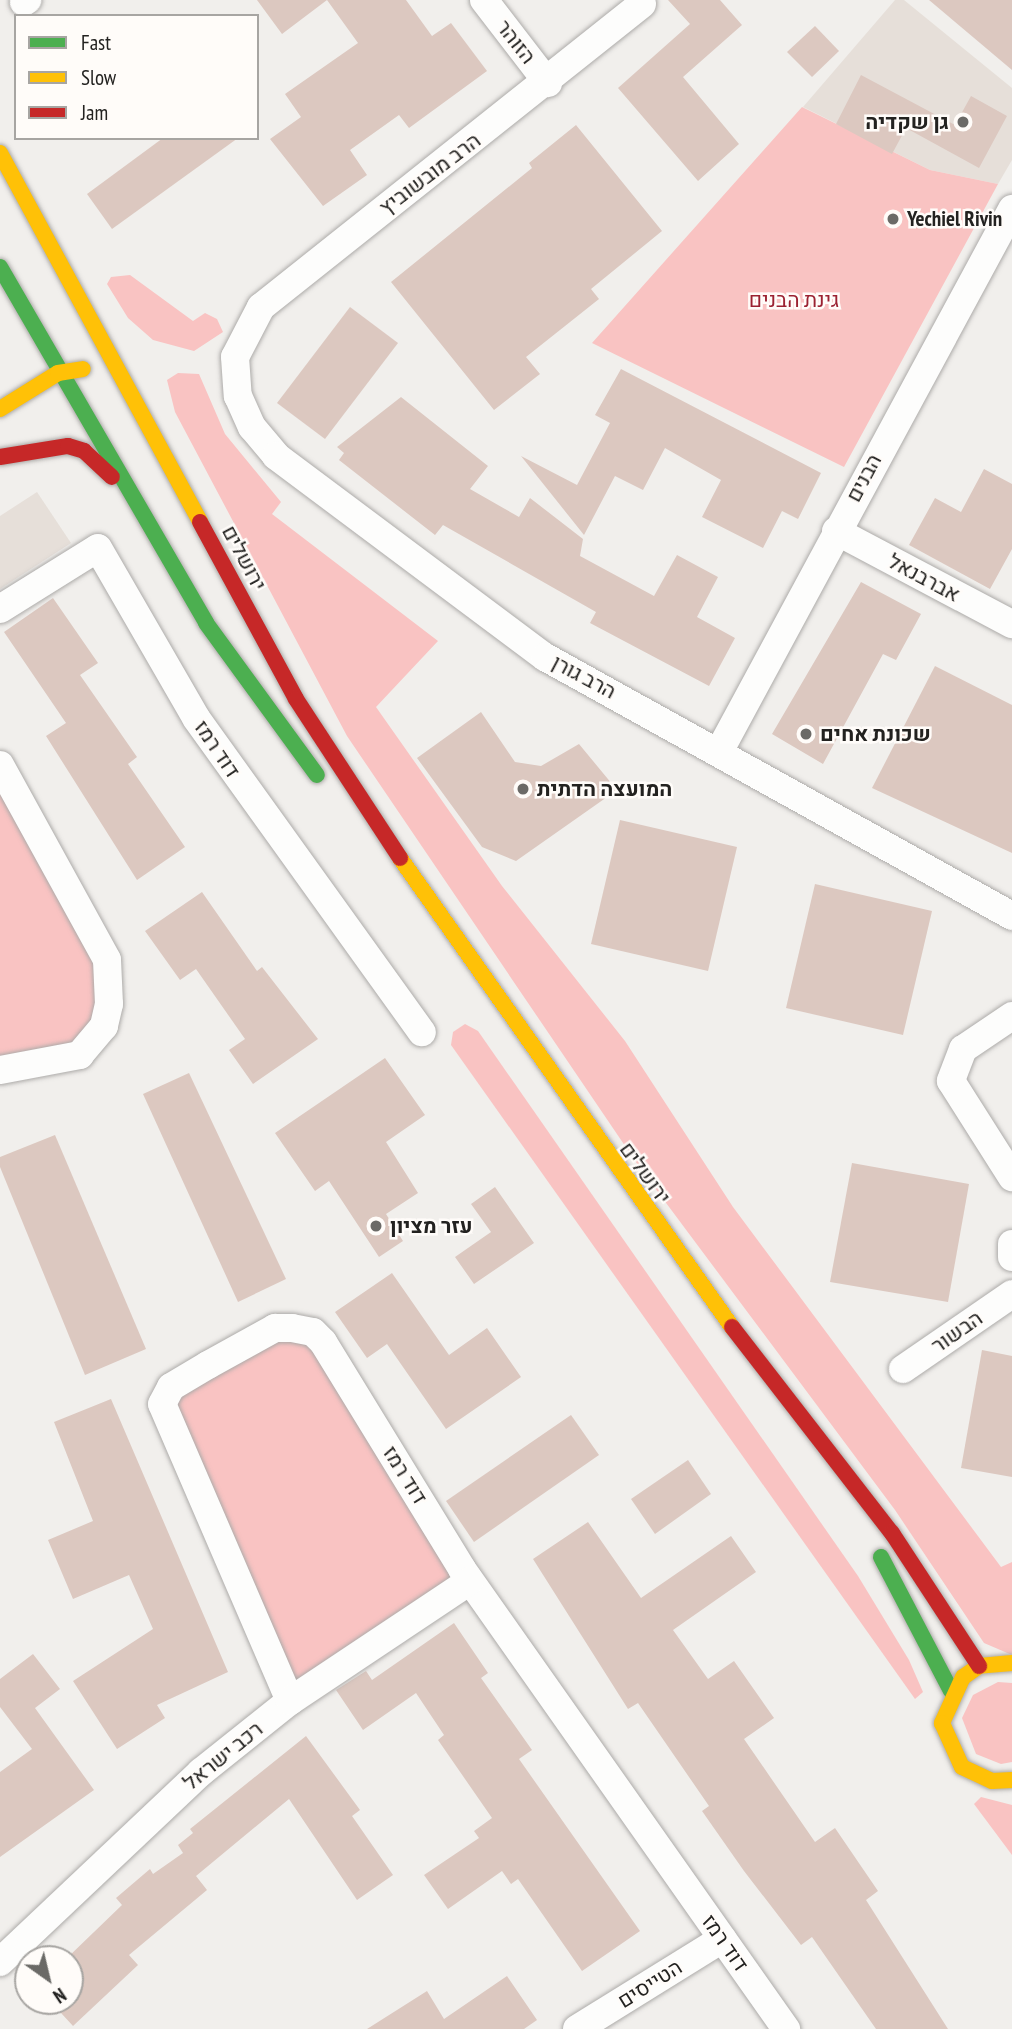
<!DOCTYPE html>
<html>
<head>
<meta charset="utf-8">
<style>
	body { margin:0 }
	#map { position:relative; width:1012px; height:2029px; overflow:hidden; background:#f1efec; font-family:"PT Sans Narrow",Heebo,sans-serif }
	div>[style] { position:absolute }
	.built>* { inset:0; background:#e6dfd9 }
	.green>* { inset:0; background:#f9c3c2 }
	.building>* { inset:0; background:#dcc8c0 }
	.roads { filter:drop-shadow(0 0 2px #adaba9) drop-shadow(0 0 2px #adaba9) }
	.street>* { height:28px; margin:-14px; padding:0 14px; transform-origin:14px; border-radius:14px; background:#fdfdfc }
	.fast>* { height:16px; margin:-8px; padding:0 8px; transform-origin:8px; border-radius:8px; background:#4caf50 }
	.slow>* { height:16px; margin:-8px; padding:0 8px; transform-origin:8px; border-radius:8px; background:#ffc107 }
	.jam>* { height:16px; margin:-8px; padding:0 8px; transform-origin:8px; border-radius:8px; background:#c62828 }
	.dots>* { width:19px; height:19px; translate:-50% -50%; box-sizing:border-box; border:4px solid #fffcf9; border-radius:50% }
	span { translate:-50% -50%; white-space:nowrap; text-align:center; line-height:1.15; -webkit-text-stroke:5px #fffcf9; paint-order:stroke }
	.street-label { font-size:21px; color:#232220 }
	.poi-label { font-size:21px; color:#232220; font-weight:700 }
	.right { translate:-100% -50%; text-align:right }
	.left { translate:0 -50%; text-align:left }
	.park-label { font-size:21px; color:#9b2232 }
	.legend { position:absolute; left:14px; top:14px; width:245px; height:126px; box-sizing:border-box; background:#fffcf9; border:2px solid #a7a5a2; margin:0; padding:9px 12px; list-style:none; font-size:21px; color:#232220 }
	.legend li { display:flex; align-items:center; gap:14px; height:35px }
	.legend b { width:35px; border:2px solid #a7a5a2 }
	.north { position:absolute; left:14px; top:1945px; width:70px; height:70px; box-sizing:border-box; background:#fffcf9; border:2px solid #a7a5a2; border-radius:50%; rotate:146deg; font-size:19px; font-weight:700; line-height:28px; text-align:center; color:#232220 }
	.north::after { content:''; display:block; margin:auto; width:24px; height:32px; background:#6b6a67; clip-path:polygon(50% 0,100% 100%,50% 72%,0 100%) }
</style>
</head>
<body>
<div id="map">
	<div class="built">
		<div style="clip-path:polygon(895px 0,904px 0,1012px 88px,1012px 160px,998px 184px,930px 170px,803px 107px)"></div>
		<div style="clip-path:polygon(37px 492px,71px 543px,0 589px,0 516px)"></div>
	</div>
	<div class="green">
		<div style="clip-path:polygon(802px 107px,930px 170px,998px 184px,844px 467px,592px 343px)"></div>
		<div style="clip-path:polygon(130px 275px,193px 321px,205px 313px,217px 319px,223px 332px,194px 351px,153px 340px,128px 318px,107px 284px,111px 277px)"></div>
		<div style="clip-path:polygon(178px 373px,199px 374px,225px 434px,281px 502px,272px 514px,438px 641px,376px 707px,502px 886px,625px 1041px,733px 1207px,1001px 1567px,1012px 1562px,1012px 1655px,984px 1643px,895px 1510px,640px 1168px,347px 736px,175px 412px,167px 380px)"></div>
		<div style="clip-path:polygon(0 775px,99px 963px,101px 1001px,89px 1039px,0 1063px)"></div>
		<div style="clip-path:polygon(465px 1024px,478px 1031px,858px 1576px,909px 1660px,923px 1692px,915px 1699px,451px 1045px,453px 1032px)"></div>
		<div style="clip-path:polygon(276px 1338px,303px 1339px,314px 1350px,454px 1581px,294px 1689px,171px 1421px,180px 1391px)"></div>
		<div style="clip-path:polygon(998px 1682px,1012px 1683px,1012px 1762px,1001px 1764px,976px 1754px,962px 1718px,973px 1695px)"></div>
		<div style="clip-path:polygon(981px 1797px,1012px 1805px,1012px 1855px,974px 1804px)"></div>
	</div>
	<div class="building">
		<div style="clip-path:polygon(257px 0,406px 0,432px 36px,451px 23px,487px 71px,409px 128px,399px 115px,350px 150px,367px 175px,323px 206px,270px 139px,301px 117px,285px 94px,358px 43px,327px 0,282px 34px)"></div>
		<div style="clip-path:polygon(668px 0,720px 0,742px 25px,683px 77px,739px 144px,698px 181px,618px 88px,690px 24px)"></div>
		<div style="clip-path:polygon(929px 0,1012px 0,1012px 70px)"></div>
		<div style="clip-path:polygon(815px 26px,839px 51px,812px 77px,787px 52px)"></div>
		<div style="clip-path:polygon(861px 75px,955px 125px,971px 96px,1007px 116px,979px 168px,906px 128px,892px 154px,836px 124px)"></div>
		<div style="clip-path:polygon(576px 125px,662px 231px,591px 289px,599px 299px,526px 357px,540px 374px,494px 410px,391px 282px,532px 168px,529px 163px)"></div>
		<div style="clip-path:polygon(163px 138px,238px 138px,112px 229px,87px 194px)"></div>
		<div style="clip-path:polygon(350px 307px,398px 343px,325px 439px,277px 403px)"></div>
		<div style="clip-path:polygon(621px 369px,821px 473px,798px 519px,782px 511px,763px 548px,702px 517px,721px 480px,665px 448px,643px 490px,615px 476px,584px 535px,521px 456px,577px 485px,610px 423px,595px 415px)"></div>
		<div style="clip-path:polygon(401px 397px,488px 466px,470px 489px,519px 517px,530px 498px,583px 539px,580px 556px,654px 596px,677px 555px,718px 577px,697px 617px,735px 638px,709px 686px,590px 623px,596px 612px,443px 525px,435px 535px,339px 460px,344px 453px,337px 447px)"></div>
		<div style="clip-path:polygon(984px 469px,1012px 484px,1012px 549px,990px 589px,909px 545px,935px 498px,961px 512px)"></div>
		<div style="clip-path:polygon(861px 582px,921px 614px,896px 660px,883px 654px,823px 764px,772px 734px)"></div>
		<div style="clip-path:polygon(53px 598px,98px 663px,80px 675px,137px 757px,128px 764px,185px 847px,137px 880px,46px 736px,66px 723px,4px 632px)"></div>
		<div style="clip-path:polygon(935px 666px,1012px 705px,1012px 853px,872px 788px)"></div>
		<div style="clip-path:polygon(481px 712px,515px 762px,541px 766px,579px 744px,617px 790px,516px 861px,482px 847px,417px 758px)"></div>
		<div style="clip-path:polygon(620px 820px,737px 847px,708px 971px,591px 944px)"></div>
		<div style="clip-path:polygon(815px 884px,932px 911px,903px 1035px,786px 1008px)"></div>
		<div style="clip-path:polygon(202px 892px,257px 971px,262px 967px,318px 1039px,253px 1084px,229px 1050px,245px 1039px,196px 969px,180px 980px,145px 931px)"></div>
		<div style="clip-path:polygon(385px 1058px,425px 1115px,386px 1142px,418px 1193px,386px 1214px,403px 1241px,379px 1257px,329px 1181px,315px 1191px,275px 1133px)"></div>
		<div style="clip-path:polygon(189px 1073px,286px 1279px,238px 1302px,143px 1094px)"></div>
		<div style="clip-path:polygon(55px 1135px,146px 1349px,85px 1375px,0 1167px,0 1157px)"></div>
		<div style="clip-path:polygon(852px 1163px,969px 1184px,948px 1302px,830px 1282px)"></div>
		<div style="clip-path:polygon(495px 1187px,534px 1243px,474px 1284px,455px 1257px,491px 1232px,471px 1204px)"></div>
		<div style="clip-path:polygon(392px 1273px,449px 1355px,487px 1328px,521px 1377px,446px 1429px,387px 1344px,367px 1358px,335px 1312px)"></div>
		<div style="clip-path:polygon(982px 1350px,1012px 1356px,1012px 1477px,961px 1468px)"></div>
		<div style="clip-path:polygon(111px 1399px,228px 1672px,157px 1705px,165px 1718px,117px 1749px,73px 1681px,153px 1629px,129px 1575px,73px 1599px,48px 1540px,93px 1521px,54px 1422px)"></div>
		<div style="clip-path:polygon(571px 1415px,599px 1455px,474px 1542px,446px 1501px)"></div>
		<div style="clip-path:polygon(688px 1460px,711px 1494px,655px 1534px,631px 1499px)"></div>
		<div style="clip-path:polygon(588px 1522px,641px 1598px,731px 1536px,756px 1572px,673px 1630px,708px 1679px,734px 1661px,774px 1718px,744px 1739px,815px 1842px,835px 1828px,878px 1891px,866px 1900px,948px 2029px,876px 2029px,812px 1937px,801px 1945px,744px 1871px,702px 1811px,709px 1806px,638px 1703px,628px 1709px,533px 1559px)"></div>
		<div style="clip-path:polygon(454px 1623px,488px 1673px,481px 1678px,532px 1750px,519px 1759px,640px 1931px,582px 1971px,518px 1879px,511px 1884px,502px 1871px,448px 1909px,424px 1875px,479px 1838px,474px 1831px,492px 1818px,438px 1740px,444px 1735px,416px 1693px,363px 1730px,336px 1690px,366px 1671px,372px 1680px)"></div>
		<div style="clip-path:polygon(33px 1654px,60px 1689px,35px 1708px,94px 1790px,0 1857px,0 1772px,32px 1749px,0 1707px,0 1679px)"></div>
		<div style="clip-path:polygon(306px 1736px,360px 1810px,352px 1816px,393px 1875px,357px 1900px,289px 1799px,196px 1876px,207px 1890px,129px 1955px,138px 1965px,73px 2026px,50px 2001px,70px 2001px,66px 1959px,122px 1905px,116px 1898px,150px 1869px,153px 1874px,183px 1853px,178px 1845px,193px 1833px,190px 1829px)"></div>
		<div style="clip-path:polygon(507px 1976px,537px 2020px,524px 2029px,367px 2029px,427px 1991px,444px 2019px)"></div>
	</div>
	<div class="roads">
		<div class="street">
			<div style="left:484px;top:0;width:105px;rotate:52.4deg"></div>
			<div style="left:24px;top:2px;width:4px;rotate:-34deg"></div>
			<div style="left:642px;top:4px;width:487px;rotate:141.5deg"></div>
			<div style="left:261px;top:307px;width:56px;rotate:117.5deg"></div>
			<div style="left:235px;top:357px;width:39px;rotate:86deg"></div>
			<div style="left:238px;top:396px;width:34px;rotate:66deg"></div>
			<div style="left:252px;top:427px;width:38px;rotate:50deg"></div>
			<div style="left:276px;top:456px;width:336px;rotate:36.8deg"></div>
			<div style="left:545px;top:657px;width:534px;rotate:29.01deg"></div>
			<div style="left:836px;top:531px;width:199px;rotate:27.9deg"></div>
			<div style="left:0;top:609px;width:115px;rotate:-31.9deg"></div>
			<div style="left:98px;top:548px;width:196px;rotate:60deg"></div>
			<div style="left:196px;top:718px;width:387px;rotate:54.3deg"></div>
			<div style="left:720px;top:750px;width:615px;rotate:-61.64deg"></div>
			<div style="left:0;top:765px;width:222px;rotate:61.2deg"></div>
			<div style="left:107px;top:960px;width:44px;rotate:87.4deg"></div>
			<div style="left:109px;top:1004px;width:23px;rotate:103deg"></div>
			<div style="left:104px;top:1026px;width:38px;rotate:130deg"></div>
			<div style="left:80px;top:1055px;width:81px;rotate:169.4deg"></div>
			<div style="left:1012px;top:1016px;width:59px;rotate:146deg"></div>
			<div style="left:963px;top:1049px;width:34px;rotate:111deg"></div>
			<div style="left:951px;top:1081px;width:114px;rotate:57.6deg"></div>
			<div style="left:1012px;top:1244px;width:13px;rotate:90deg"></div>
			<div style="left:903px;top:1369px;width:132px;rotate:-34.5deg"></div>
			<div style="left:290px;top:1701px;width:323px;rotate:-113.3deg"></div>
			<div style="left:162px;top:1404px;width:19px;rotate:-62deg"></div>
			<div style="left:171px;top:1387px;width:43px;rotate:-30.7deg"></div>
			<div style="left:208px;top:1365px;width:77px;rotate:-28.9deg"></div>
			<div style="left:275px;top:1328px;width:17px"></div>
			<div style="left:292px;top:1328px;width:21px;rotate:11deg"></div>
			<div style="left:313px;top:1332px;width:14px;rotate:45deg"></div>
			<div style="left:323px;top:1342px;width:266px;rotate:58.5deg"></div>
			<div style="left:462px;top:1569px;width:563px;rotate:54.84deg"></div>
			<div style="left:0;top:1962px;width:277px;rotate:-43.4deg"></div>
			<div style="left:201px;top:1772px;width:114px;rotate:-38.6deg"></div>
			<div style="left:290px;top:1701px;width:216px;rotate:-33.7deg"></div>
			<div style="left:577px;top:2029px;width:171px;rotate:-31.8deg"></div>
		</div>
		<div class="fast">
			<div style="left:0;top:267px;width:411px;rotate:59.9deg"></div>
			<div style="left:206px;top:623px;width:188px;rotate:53.9deg"></div>
			<div style="left:881px;top:1557px;width:151px;rotate:62.4deg"></div>
		</div>
		<div class="slow">
			<div style="left:0;top:153px;width:420px;rotate:61.5deg"></div>
			<div style="left:0;top:409px;width:68px;rotate:-31.8deg"></div>
			<div style="left:58px;top:373px;width:25px;rotate:-9deg"></div>
			<div style="left:400px;top:858px;width:575px;rotate:54.71deg"></div>
			<div style="left:1012px;top:1663px;width:33px;rotate:175deg"></div>
			<div style="left:979px;top:1666px;width:19px;rotate:145deg"></div>
			<div style="left:963px;top:1677px;width:51px;rotate:114.5deg"></div>
			<div style="left:942px;top:1723px;width:48px;rotate:65.6deg"></div>
			<div style="left:962px;top:1767px;width:33px;rotate:25deg"></div>
			<div style="left:992px;top:1781px;width:20px;rotate:-3deg"></div>
		</div>
		<div class="jam">
			<div style="left:0;top:457px;width:69px;rotate:-9.2deg"></div>
			<div style="left:68px;top:446px;width:17px;rotate:17deg"></div>
			<div style="left:84px;top:451px;width:38px;rotate:43deg"></div>
			<div style="left:200px;top:522px;width:201px;rotate:61.5deg"></div>
			<div style="left:296px;top:699px;width:190px;rotate:56.8deg"></div>
			<div style="left:732px;top:1327px;width:261px;rotate:52.2deg"></div>
			<div style="left:892px;top:1533px;width:159px;rotate:56.8deg"></div>
		</div>
	</div>
	<div class="dots">
		<div style="left:963px;top:122px;background:#6b6a67"></div>
		<div style="left:893px;top:219px;background:#6b6a67"></div>
		<div style="left:806px;top:734px;background:#6b6a67"></div>
		<div style="left:523px;top:789px;background:#6b6a67"></div>
		<div style="left:376px;top:1226px;background:#6b6a67"></div>
	</div>
	<div class="street-label">
		<span style="left:516px;top:42px;rotate:52deg">הזוהר</span>
		<span style="left:430px;top:174px;rotate:-37deg">הרב מובשוביץ</span>
		<span style="left:864px;top:478px;rotate:-62deg">הבנים</span>
		<span style="left:244px;top:558px;rotate:62deg">ירושלים</span>
		<span style="left:924px;top:578px;rotate:28deg">אברבנאל</span>
		<span style="left:584px;top:677px;rotate:28deg">הרב גורן</span>
		<span style="left:217px;top:749px;rotate:56deg">דוד רמז</span>
		<span style="left:645px;top:1173px;rotate:54deg">ירושלים</span>
		<span style="left:957px;top:1332px;rotate:-35deg">הבשור</span>
		<span style="left:405px;top:1475px;rotate:58deg">דוד רמז</span>
		<span style="left:223px;top:1756px;rotate:-39deg">רכב ישראל</span>
		<span style="left:725px;top:1943px;rotate:55deg">דוד רמז</span>
		<span style="left:650px;top:1984px;rotate:-32deg">הטייסים</span>
	</div>
	<div class="poi-label">
		<span class="right" style="left:949px;top:122px">גן שקדיה</span>
		<span class="left" style="left:907px;top:219px">Yechiel Rivin</span>
		<span class="left" style="left:820px;top:734px">שכונת אחים</span>
		<span class="left" style="left:537px;top:789px">המועצה הדתית</span>
		<span class="left" style="left:390px;top:1226px">עזר מציון</span>
	</div>
	<div class="park-label">
		<span style="left:794px;top:300px">גינת הבנים</span>
	</div>
	<ul class="legend">
	<li><b style="height:9px;background:#4caf50"></b>Fast</li>
	<li><b style="height:9px;background:#ffc107"></b>Slow</li>
	<li><b style="height:9px;background:#c62828"></b>Jam</li>
	</ul>
	<div class="north">N</div>
</div>
</body>
</html>
